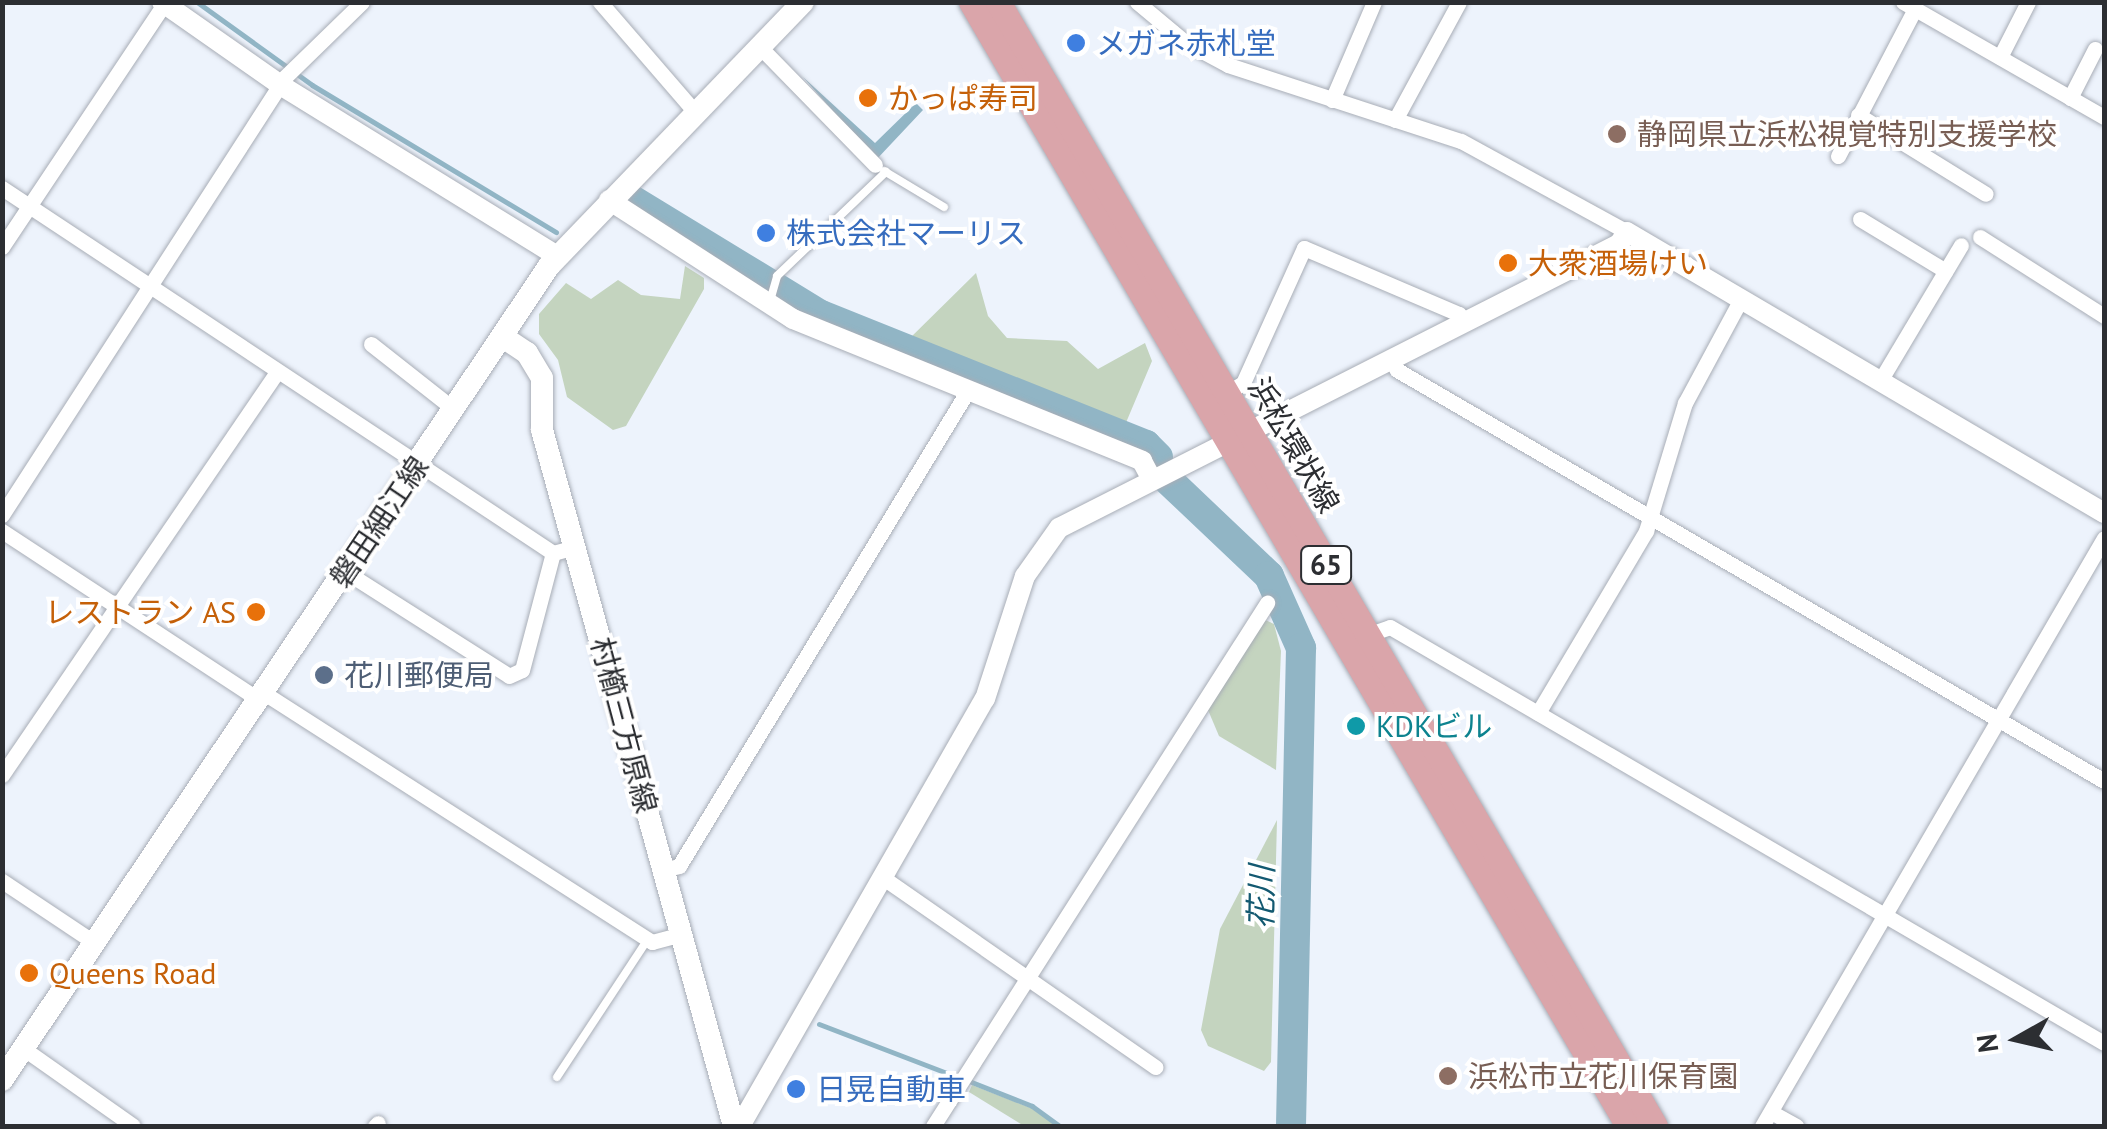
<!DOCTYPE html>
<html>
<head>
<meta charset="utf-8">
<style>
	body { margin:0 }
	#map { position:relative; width:2107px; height:1129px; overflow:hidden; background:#edf3fc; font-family:"PT Sans","Noto Sans JP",sans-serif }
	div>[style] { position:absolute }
	.green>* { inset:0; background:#c4d4bf }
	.water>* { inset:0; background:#91b5c5 }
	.stream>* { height:5px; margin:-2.5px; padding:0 2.5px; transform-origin:2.5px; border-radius:2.5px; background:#91b5c5 }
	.river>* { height:30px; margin:-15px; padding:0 15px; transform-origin:15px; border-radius:15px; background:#91b5c5 }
	.roads { filter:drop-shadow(0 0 2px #a8adb6) drop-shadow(0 0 2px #a8adb6) }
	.service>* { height:8px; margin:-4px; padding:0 4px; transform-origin:4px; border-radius:4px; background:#fff }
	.minor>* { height:15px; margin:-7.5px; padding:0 7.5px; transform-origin:7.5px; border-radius:7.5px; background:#fff }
	.tertiary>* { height:20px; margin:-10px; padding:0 10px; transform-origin:10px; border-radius:10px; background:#fff }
	.secondary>* { height:22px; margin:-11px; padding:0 11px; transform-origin:11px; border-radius:11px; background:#fff }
	.primary>* { height:25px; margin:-12.5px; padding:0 12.5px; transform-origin:12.5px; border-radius:12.5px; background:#daa5aa }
	.dots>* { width:28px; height:28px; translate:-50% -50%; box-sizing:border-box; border:5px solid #fff; border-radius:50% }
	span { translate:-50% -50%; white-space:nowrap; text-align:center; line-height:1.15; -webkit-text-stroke:8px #fff; paint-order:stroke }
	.shield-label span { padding:2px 8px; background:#fff; border:2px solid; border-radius:8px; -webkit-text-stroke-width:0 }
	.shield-label { font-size:28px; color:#2c2e32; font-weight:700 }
	.shop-label { font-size:30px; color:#366cbe }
	.left { translate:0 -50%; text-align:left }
	.food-label { font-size:30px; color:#c56008 }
	.right { translate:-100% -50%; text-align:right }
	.education-label { font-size:30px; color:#785e54 }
	.street-label { font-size:30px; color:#2c2e32 }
	.service-label { font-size:30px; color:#4e5e75 }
	.culture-label { font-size:30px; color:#0d838f }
	.water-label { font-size:32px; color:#135971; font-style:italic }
	.frame { position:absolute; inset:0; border:5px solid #2c2e32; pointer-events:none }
	.north { position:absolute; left:1967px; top:989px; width:100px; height:100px; -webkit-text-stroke:8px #fff; paint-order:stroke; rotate:262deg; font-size:28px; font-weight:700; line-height:40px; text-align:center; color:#2c2e32 }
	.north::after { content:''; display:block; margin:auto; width:35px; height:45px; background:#2c2e32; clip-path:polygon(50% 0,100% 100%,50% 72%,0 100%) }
</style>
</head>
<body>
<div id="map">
	<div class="green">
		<div style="clip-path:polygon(685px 266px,704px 278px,704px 289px,626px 426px,613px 430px,567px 397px,558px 360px,539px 334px,539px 314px,566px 283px,591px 299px,618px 280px,641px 295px,680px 299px)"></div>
		<div style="clip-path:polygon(976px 273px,988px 316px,1007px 338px,1067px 341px,1098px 369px,1145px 343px,1152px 361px,1125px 425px,906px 342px)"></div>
		<div style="clip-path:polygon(1263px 619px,1274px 624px,1281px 651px,1276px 770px,1219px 736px,1208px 710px)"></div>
		<div style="clip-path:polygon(1277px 820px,1271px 1062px,1264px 1071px,1208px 1046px,1201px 1030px,1220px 929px)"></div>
		<div style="clip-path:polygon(972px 1085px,1031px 1108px,1057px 1126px,1024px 1126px,969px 1092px)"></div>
	</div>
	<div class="water">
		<div style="clip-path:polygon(803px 77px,875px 143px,916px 103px,923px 110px,876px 160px)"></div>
	</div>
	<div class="stream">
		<div style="left:197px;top:2px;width:142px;rotate:35.8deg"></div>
		<div style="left:312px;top:85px;width:285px;rotate:31.1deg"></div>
		<div style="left:819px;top:1024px;width:148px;rotate:21deg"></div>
		<div style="left:969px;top:1081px;width:68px;rotate:21.6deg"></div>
		<div style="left:1032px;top:1106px;width:34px;rotate:36deg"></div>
	</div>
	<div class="river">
		<div style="left:629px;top:198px;width:225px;rotate:31.4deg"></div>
		<div style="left:821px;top:315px;width:350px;rotate:21.8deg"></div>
		<div style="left:1146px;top:445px;width:17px;rotate:45deg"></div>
		<div style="left:1168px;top:480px;width:139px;rotate:43.5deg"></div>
		<div style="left:1269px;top:576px;width:79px;rotate:66deg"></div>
		<div style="left:1301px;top:648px;width:478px;rotate:91.2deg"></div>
	</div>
	<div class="roads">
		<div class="service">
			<div style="left:884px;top:171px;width:70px;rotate:31deg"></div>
			<div style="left:770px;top:301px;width:26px;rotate:-74deg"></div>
			<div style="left:777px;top:276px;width:151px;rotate:-43.7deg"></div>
			<div style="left:557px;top:1077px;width:165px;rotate:-56.6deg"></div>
		</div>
		<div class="minor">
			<div style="left:600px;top:2px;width:144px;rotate:49.2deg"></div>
			<div style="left:1137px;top:2px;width:62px;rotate:39.8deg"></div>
			<div style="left:1185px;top:42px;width:49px;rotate:28.1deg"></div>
			<div style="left:1228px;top:65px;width:245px;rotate:18.1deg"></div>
			<div style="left:1461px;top:141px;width:189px;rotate:28.7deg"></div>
			<div style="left:1903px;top:2px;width:232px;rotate:29.8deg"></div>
			<div style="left:759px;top:46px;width:166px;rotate:45.7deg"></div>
			<div style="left:2000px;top:57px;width:62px;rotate:-63deg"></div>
			<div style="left:2070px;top:98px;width:55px;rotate:-63deg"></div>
			<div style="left:1332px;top:100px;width:107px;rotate:-66.8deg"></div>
			<div style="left:1858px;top:115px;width:150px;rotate:31.7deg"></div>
			<div style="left:1395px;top:120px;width:134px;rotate:-61.5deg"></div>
			<div style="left:1838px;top:156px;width:166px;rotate:-62.4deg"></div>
			<div style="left:2px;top:188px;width:661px;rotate:33.52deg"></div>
			<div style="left:553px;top:553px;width:23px;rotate:-15deg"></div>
			<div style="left:1860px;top:219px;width:100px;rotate:31.2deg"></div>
			<div style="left:1980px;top:237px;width:147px;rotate:32.5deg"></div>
			<div style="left:2px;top:247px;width:292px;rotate:-56.3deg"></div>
			<div style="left:371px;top:344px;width:107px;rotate:38.2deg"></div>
			<div style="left:1390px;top:358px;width:14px;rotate:60deg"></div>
			<div style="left:1397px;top:370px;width:818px;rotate:30.17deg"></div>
			<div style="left:1880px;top:381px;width:158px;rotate:-59.2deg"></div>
			<div style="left:1226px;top:393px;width:20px;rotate:-30deg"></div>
			<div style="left:1243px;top:383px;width:148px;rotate:-65.7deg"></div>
			<div style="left:1304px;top:248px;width:168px;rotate:23.1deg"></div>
			<div style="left:1459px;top:314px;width:9px;rotate:63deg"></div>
			<div style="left:2px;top:515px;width:521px;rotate:-57.13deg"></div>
			<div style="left:285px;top:77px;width:107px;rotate:-44.2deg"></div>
			<div style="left:2px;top:531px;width:308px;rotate:33.3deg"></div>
			<div style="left:346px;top:572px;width:193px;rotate:32.5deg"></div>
			<div style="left:509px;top:676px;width:14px;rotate:-25deg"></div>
			<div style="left:522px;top:670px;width:121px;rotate:-75.2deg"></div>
			<div style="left:1367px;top:635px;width:24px;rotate:-19deg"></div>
			<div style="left:1390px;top:627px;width:826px;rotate:30.23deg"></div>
			<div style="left:264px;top:693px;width:461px;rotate:32.7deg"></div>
			<div style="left:652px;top:942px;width:30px;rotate:-15deg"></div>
			<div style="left:1538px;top:713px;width:212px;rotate:-59.3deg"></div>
			<div style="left:1646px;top:531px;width:134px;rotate:-73.1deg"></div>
			<div style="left:1685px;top:403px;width:118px;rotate:-61.7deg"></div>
			<div style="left:2px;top:775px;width:488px;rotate:-55.7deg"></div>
			<div style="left:664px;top:870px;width:16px;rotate:-15deg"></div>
			<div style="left:679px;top:866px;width:555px;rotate:-58.72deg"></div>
			<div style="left:882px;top:877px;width:333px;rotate:34.8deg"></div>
			<div style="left:2px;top:881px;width:112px;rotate:33.7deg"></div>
			<div style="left:24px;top:1049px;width:133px;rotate:35.2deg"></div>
			<div style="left:1771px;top:1112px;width:29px;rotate:29deg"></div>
			<div style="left:375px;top:1126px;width:4px;rotate:-45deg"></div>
			<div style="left:933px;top:1126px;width:621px;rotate:-57.44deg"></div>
			<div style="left:1762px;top:1126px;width:680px;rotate:-59.82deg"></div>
		</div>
		<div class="tertiary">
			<div style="left:162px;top:2px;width:146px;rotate:35deg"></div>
			<div style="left:282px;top:86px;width:323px;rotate:31.7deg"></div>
			<div style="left:609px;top:200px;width:219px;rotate:32.9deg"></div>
			<div style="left:793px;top:319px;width:377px;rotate:22.1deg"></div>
			<div style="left:1142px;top:461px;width:19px;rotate:62deg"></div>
			<div style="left:740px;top:1126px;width:492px;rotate:-60.2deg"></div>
			<div style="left:985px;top:699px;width:129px;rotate:-72deg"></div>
			<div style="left:1025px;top:576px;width:59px;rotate:-54.7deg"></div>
			<div style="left:1059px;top:528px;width:628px;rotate:-26.89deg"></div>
			<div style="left:1619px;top:244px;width:14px;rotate:-56deg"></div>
			<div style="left:1627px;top:232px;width:554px;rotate:30.5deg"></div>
		</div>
		<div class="secondary">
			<div style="left:503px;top:337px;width:29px;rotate:34deg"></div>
			<div style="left:527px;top:353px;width:29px;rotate:59deg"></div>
			<div style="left:542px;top:378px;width:52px;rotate:90deg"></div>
			<div style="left:542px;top:430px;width:722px;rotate:74.58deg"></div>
			<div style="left:2px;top:1080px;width:981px;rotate:-56.1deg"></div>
			<div style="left:549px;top:266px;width:366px;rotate:-46.1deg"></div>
		</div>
		<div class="primary">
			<div style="left:971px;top:2px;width:1302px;rotate:59.69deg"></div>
			<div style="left:998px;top:2px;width:1302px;rotate:59.69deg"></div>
		</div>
	</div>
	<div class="dots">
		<div style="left:1076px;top:43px;background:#3f7fe0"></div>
		<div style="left:868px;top:98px;background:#e8710a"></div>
		<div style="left:1617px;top:134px;background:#8d6e63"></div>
		<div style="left:766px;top:233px;background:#3f7fe0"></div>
		<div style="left:1508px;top:263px;background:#e8710a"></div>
		<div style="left:256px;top:612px;background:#e8710a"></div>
		<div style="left:324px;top:675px;background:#5c6f8a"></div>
		<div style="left:1356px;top:726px;background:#0f9aa8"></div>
		<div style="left:29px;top:973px;background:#e8710a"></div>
		<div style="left:1448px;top:1076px;background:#8d6e63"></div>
		<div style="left:796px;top:1089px;background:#3f7fe0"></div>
	</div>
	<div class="shield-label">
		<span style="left:1326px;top:565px">65</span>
	</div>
	<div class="shop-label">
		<span class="left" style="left:1096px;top:43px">メガネ赤札堂</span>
		<span class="left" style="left:786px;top:233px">株式会社マーリス</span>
		<span class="left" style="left:816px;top:1089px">日晃自動車</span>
	</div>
	<div class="food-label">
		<span class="left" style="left:888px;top:98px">かっぱ寿司</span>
		<span class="left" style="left:1528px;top:263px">大衆酒場けい</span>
		<span class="right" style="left:236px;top:612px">レストラン AS</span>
		<span class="left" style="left:49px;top:973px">Queens Road</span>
	</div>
	<div class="education-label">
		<span class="left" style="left:1637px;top:134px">静岡県立浜松視覚特別支援学校</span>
		<span class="left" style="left:1468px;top:1076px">浜松市立花川保育園</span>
	</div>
	<div class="street-label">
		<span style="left:1294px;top:445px;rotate:60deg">浜松環状線</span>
		<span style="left:379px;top:522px;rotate:-56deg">磐田細江線</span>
		<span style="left:624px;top:725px;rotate:75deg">村櫛三方原線</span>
	</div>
	<div class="service-label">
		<span class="left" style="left:344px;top:675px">花川郵便局</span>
	</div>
	<div class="culture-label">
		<span class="left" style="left:1376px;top:726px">KDKビル</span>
	</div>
	<div class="water-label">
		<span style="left:1261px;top:897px;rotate:-89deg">花川</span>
	</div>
	<div class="frame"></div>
	<div class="north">N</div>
</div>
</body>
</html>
